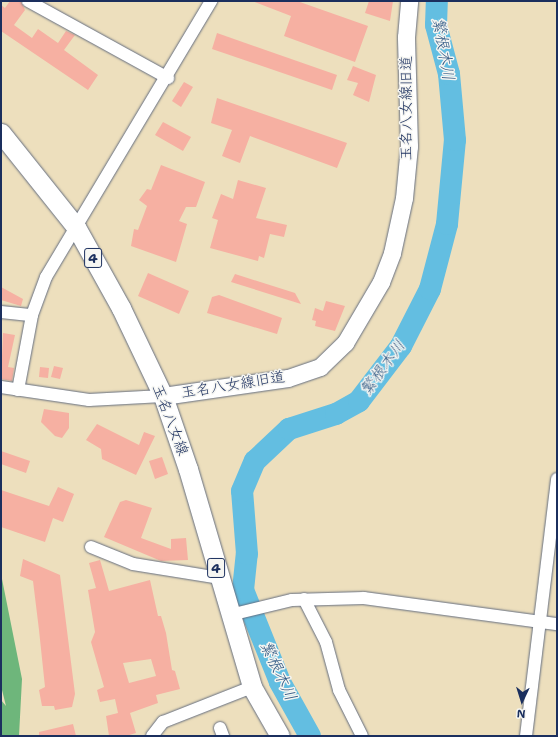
<!DOCTYPE html>
<html>
<head>
<meta charset="utf-8">
<style>
	body { margin:0 }
	#map { position:relative; width:558px; height:737px; overflow:hidden; background:#eddfbd; font-family:"Shantell Sans","Klee One",sans-serif }
	div>[style] { position:absolute }
	.forest>* { inset:0; background:#6eb67b }
	.river>* { height:22px; margin:-11px; padding:0 11px; transform-origin:11px; border-radius:11px; background:#63bee1 }
	.building>* { inset:0; background:#f6b0a2 }
	.roads { filter:drop-shadow(0 0 1px #646d7f) drop-shadow(0 0 1px #646d7f) }
	.street>* { height:12px; margin:-6px; padding:0 6px; transform-origin:6px; border-radius:6px; background:#fff }
	.secondary>* { height:17px; margin:-8.5px; padding:0 8.5px; transform-origin:8.5px; border-radius:8.5px; background:#fff }
	.primary>* { height:19px; margin:-9.5px; padding:0 9.5px; transform-origin:9.5px; border-radius:9.5px; background:#fff }
	span { translate:-50% -50%; white-space:nowrap; text-align:center; line-height:1.15; -webkit-text-stroke:3px #f6f6f2; paint-order:stroke }
	.shield-label span { padding:1px 3px; background:#f6f6f2; border:1px solid; border-radius:3px; -webkit-text-stroke-width:0 }
	.shield-label { font-size:14px; color:#1b2f5e; font-weight:700 }
	.street-label { font-size:15px; color:#1b2f5e }
	.water-label { font-size:16px; color:#315a85; font-style:italic }
	.frame { position:absolute; inset:0; border:2px solid #1b2f5e; pointer-events:none }
	.north { position:absolute; left:502px; top:681px; width:40px; height:40px; -webkit-text-stroke:3px #f6f6f2; paint-order:stroke; rotate:184deg; font-size:11px; font-weight:700; line-height:16px; text-align:center; color:#1b2f5e }
	.north::after { content:''; display:block; margin:auto; width:14px; height:18px; background:#1b2f5e; clip-path:polygon(50% 0,100% 100%,50% 72%,0 100%) }
</style>
</head>
<body>
<div id="map">
	<div class="forest">
		<div style="clip-path:polygon(1px 574px,22px 679px,19px 736px,1px 736px,1px 700px,6px 706px,1px 686px)"></div>
	</div>
	<div class="river">
		<div style="left:310px;top:736px;width:62px;rotate:-119.1deg"></div>
		<div style="left:280px;top:682px;width:99px;rotate:-111.9deg"></div>
		<div style="left:243px;top:590px;width:36px;rotate:-84deg"></div>
		<div style="left:247px;top:554px;width:63px;rotate:-94.5deg"></div>
		<div style="left:242px;top:491px;width:33px;rotate:-67deg"></div>
		<div style="left:255px;top:461px;width:47px;rotate:-43.3deg"></div>
		<div style="left:289px;top:429px;width:49px;rotate:-17.7deg"></div>
		<div style="left:336px;top:414px;width:26px;rotate:-29deg"></div>
		<div style="left:359px;top:401px;width:69px;rotate:-52.6deg"></div>
		<div style="left:401px;top:346px;width:64px;rotate:-63deg"></div>
		<div style="left:430px;top:289px;width:67px;rotate:-75.3deg"></div>
		<div style="left:447px;top:224px;width:84px;rotate:-84.6deg"></div>
		<div style="left:455px;top:140px;width:66px;rotate:-95.2deg"></div>
		<div style="left:449px;top:74px;width:51px;rotate:-104.9deg"></div>
		<div style="left:436px;top:25px;width:24px;rotate:-88deg"></div>
	</div>
	<div class="building">
		<div style="clip-path:polygon(10px 1px,21px 1px,25px 10px,14px 25px,32px 38px,38px 29px,58px 43px,66px 31px,75px 35px,64px 50px,98px 75px,88px 90px,1px 31px,1px 5px,5px 8px)"></div>
		<div style="clip-path:polygon(252px 1px,297px 1px,368px 26px,355px 62px,284px 36px,291px 16px)"></div>
		<div style="clip-path:polygon(369px 1px,393px 1px,390px 21px,365px 13px)"></div>
		<div style="clip-path:polygon(217px 33px,337px 75px,332px 90px,212px 49px)"></div>
		<div style="clip-path:polygon(353px 66px,376px 75px,369px 102px,353px 95px,358px 83px,347px 80px)"></div>
		<div style="clip-path:polygon(184px 82px,193px 87px,181px 107px,172px 101px)"></div>
		<div style="clip-path:polygon(217px 98px,347px 143px,337px 168px,250px 136px,240px 163px,222px 156px,232px 130px,211px 123px)"></div>
		<div style="clip-path:polygon(163px 122px,191px 137px,183px 151px,155px 135px)"></div>
		<div style="clip-path:polygon(161px 165px,205px 182px,196px 207px,186px 207px,179px 221px,187px 224px,176px 262px,131px 246px,134px 229px,138px 230px,147px 206px,139px 200px,147px 189px,151px 190px)"></div>
		<div style="clip-path:polygon(238px 180px,266px 188px,256px 218px,287px 225px,284px 237px,270px 234px,264px 258px,259px 256px,258px 261px,210px 248px,218px 220px,212px 218px,221px 194px,233px 199px)"></div>
		<div style="clip-path:polygon(148px 273px,189px 291px,179px 314px,138px 296px)"></div>
		<div style="clip-path:polygon(235px 274px,295px 293px,301px 304px,231px 282px)"></div>
		<div style="clip-path:polygon(1px 287px,23px 299px,21px 306px,1px 300px)"></div>
		<div style="clip-path:polygon(219px 295px,282px 318px,277px 334px,207px 313px,212px 297px)"></div>
		<div style="clip-path:polygon(326px 301px,345px 306px,335px 331px,315px 326px,316px 321px,312px 320px,315px 308px,323px 311px)"></div>
		<div style="clip-path:polygon(3px 333px,15px 335px,8px 367px,14px 368px,12px 381px,1px 379px)"></div>
		<div style="clip-path:polygon(54px 366px,63px 368px,60px 379px,51px 377px)"></div>
		<div style="clip-path:polygon(40px 367px,49px 368px,48px 378px,39px 377px)"></div>
		<div style="clip-path:polygon(44px 409px,69px 413px,69px 428px,62px 438px,55px 436px,41px 422px)"></div>
		<div style="clip-path:polygon(97px 424px,139px 445px,144px 432px,155px 436px,136px 475px,102px 459px,101px 449px,86px 440px)"></div>
		<div style="clip-path:polygon(1px 451px,30px 461px,26px 473px,1px 464px)"></div>
		<div style="clip-path:polygon(162px 457px,168px 474px,155px 479px,149px 461px)"></div>
		<div style="clip-path:polygon(58px 487px,74px 494px,63px 522px,53px 518px,45px 542px,1px 527px,1px 490px,49px 506px)"></div>
		<div style="clip-path:polygon(126px 500px,152px 508px,141px 538px,171px 549px,171px 539px,186px 538px,188px 560px,161px 561px,104px 537px,120px 502px)"></div>
		<div style="clip-path:polygon(23px 559px,60px 575px,75px 694px,72px 707px,55px 710px,54px 706px,42px 706px,39px 690px,45px 687px,39px 630px,33px 581px,20px 576px)"></div>
		<div style="clip-path:polygon(evenodd,100px 560px,109px 591px,150px 580px,158px 616px,161px 616px,166px 633px,172px 670px,175px 671px,180px 689px,156px 695px,158px 703px,130px 713px,136px 733px,126px 736px,109px 736px,106px 716px,118px 713px,115px 699px,100px 702px,97px 690px,104px 687px,91px 642px,95px 632px,88px 590px,96px 588px,89px 563px,100px 560px,151px 659px,156px 676px,129px 683px,123px 663px,151px 659px)"></div>
		<div style="clip-path:polygon(73px 724px,76px 736px,39px 736px,39px 732px)"></div>
	</div>
	<div class="roads">
		<div class="street">
			<div style="left:28px;top:1px;width:160px;rotate:28.8deg"></div>
			<div style="left:1px;top:312px;width:31px;rotate:6deg"></div>
			<div style="left:1px;top:387px;width:89px;rotate:8.4deg"></div>
			<div style="left:89px;top:400px;width:74px;rotate:-3.1deg"></div>
			<div style="left:18px;top:390px;width:76px;rotate:-79.4deg"></div>
			<div style="left:32px;top:315px;width:40px;rotate:-69.8deg"></div>
			<div style="left:46px;top:277px;width:322px;rotate:-59.1deg"></div>
			<div style="left:91px;top:547px;width:45px;rotate:22deg"></div>
			<div style="left:133px;top:564px;width:87px;rotate:9.2deg"></div>
			<div style="left:304px;top:599px;width:48px;rotate:62.9deg"></div>
			<div style="left:326px;top:642px;width:50px;rotate:74.8deg"></div>
			<div style="left:339px;top:690px;width:51px;rotate:63.4deg"></div>
			<div style="left:230px;top:615px;width:64px;rotate:-13.6deg"></div>
			<div style="left:292px;top:600px;width:72px;rotate:-1.6deg"></div>
			<div style="left:364px;top:598px;width:195px;rotate:7.7deg"></div>
			<div style="left:220px;top:728px;width:9px;rotate:69deg"></div>
			<div style="left:152px;top:736px;width:18px;rotate:-52deg"></div>
			<div style="left:163px;top:722px;width:96px;rotate:-21.5deg"></div>
			<div style="left:526px;top:736px;width:259px;rotate:-83.1deg"></div>
		</div>
		<div class="secondary">
			<div style="left:163px;top:396px;width:126px;rotate:-8.2deg"></div>
			<div style="left:288px;top:378px;width:34px;rotate:-19deg"></div>
			<div style="left:320px;top:367px;width:35px;rotate:-44deg"></div>
			<div style="left:345px;top:343px;width:71px;rotate:-59.5deg"></div>
			<div style="left:381px;top:282px;width:31px;rotate:-69deg"></div>
			<div style="left:392px;top:253px;width:56px;rotate:-77.7deg"></div>
			<div style="left:404px;top:198px;width:52px;rotate:-84.5deg"></div>
			<div style="left:409px;top:146px;width:109px;rotate:-91.6deg"></div>
			<div style="left:406px;top:37px;width:36px;rotate:-85deg"></div>
		</div>
		<div class="primary">
			<div style="left:1px;top:133px;width:120px;rotate:51.4deg"></div>
			<div style="left:76px;top:227px;width:93px;rotate:60.9deg"></div>
			<div style="left:121px;top:308px;width:98px;rotate:64.5deg"></div>
			<div style="left:163px;top:396px;width:77px;rotate:71.1deg"></div>
			<div style="left:188px;top:469px;width:227px;rotate:73.6deg"></div>
			<div style="left:252px;top:687px;width:56px;rotate:60.3deg"></div>
		</div>
	</div>
	<div class="shield-label">
		<span style="left:93px;top:258px">4</span>
		<span style="left:216px;top:568px">4</span>
	</div>
	<div class="street-label">
		<span style="left:407px;top:108px;rotate:-90deg">玉名八女線旧道</span>
		<span style="left:233px;top:385px;rotate:-9deg">玉名八女線旧道</span>
		<span style="left:170px;top:420px;rotate:69deg">玉名八女線</span>
	</div>
	<div class="water-label">
		<span style="left:443px;top:49px;rotate:80deg">繁根木川</span>
		<span style="left:383px;top:368px;rotate:-54deg">繁根木川</span>
		<span style="left:278px;top:671px;rotate:65deg">繁根木川</span>
	</div>
	<div class="frame"></div>
	<div class="north">N</div>
</div>
</body>
</html>
